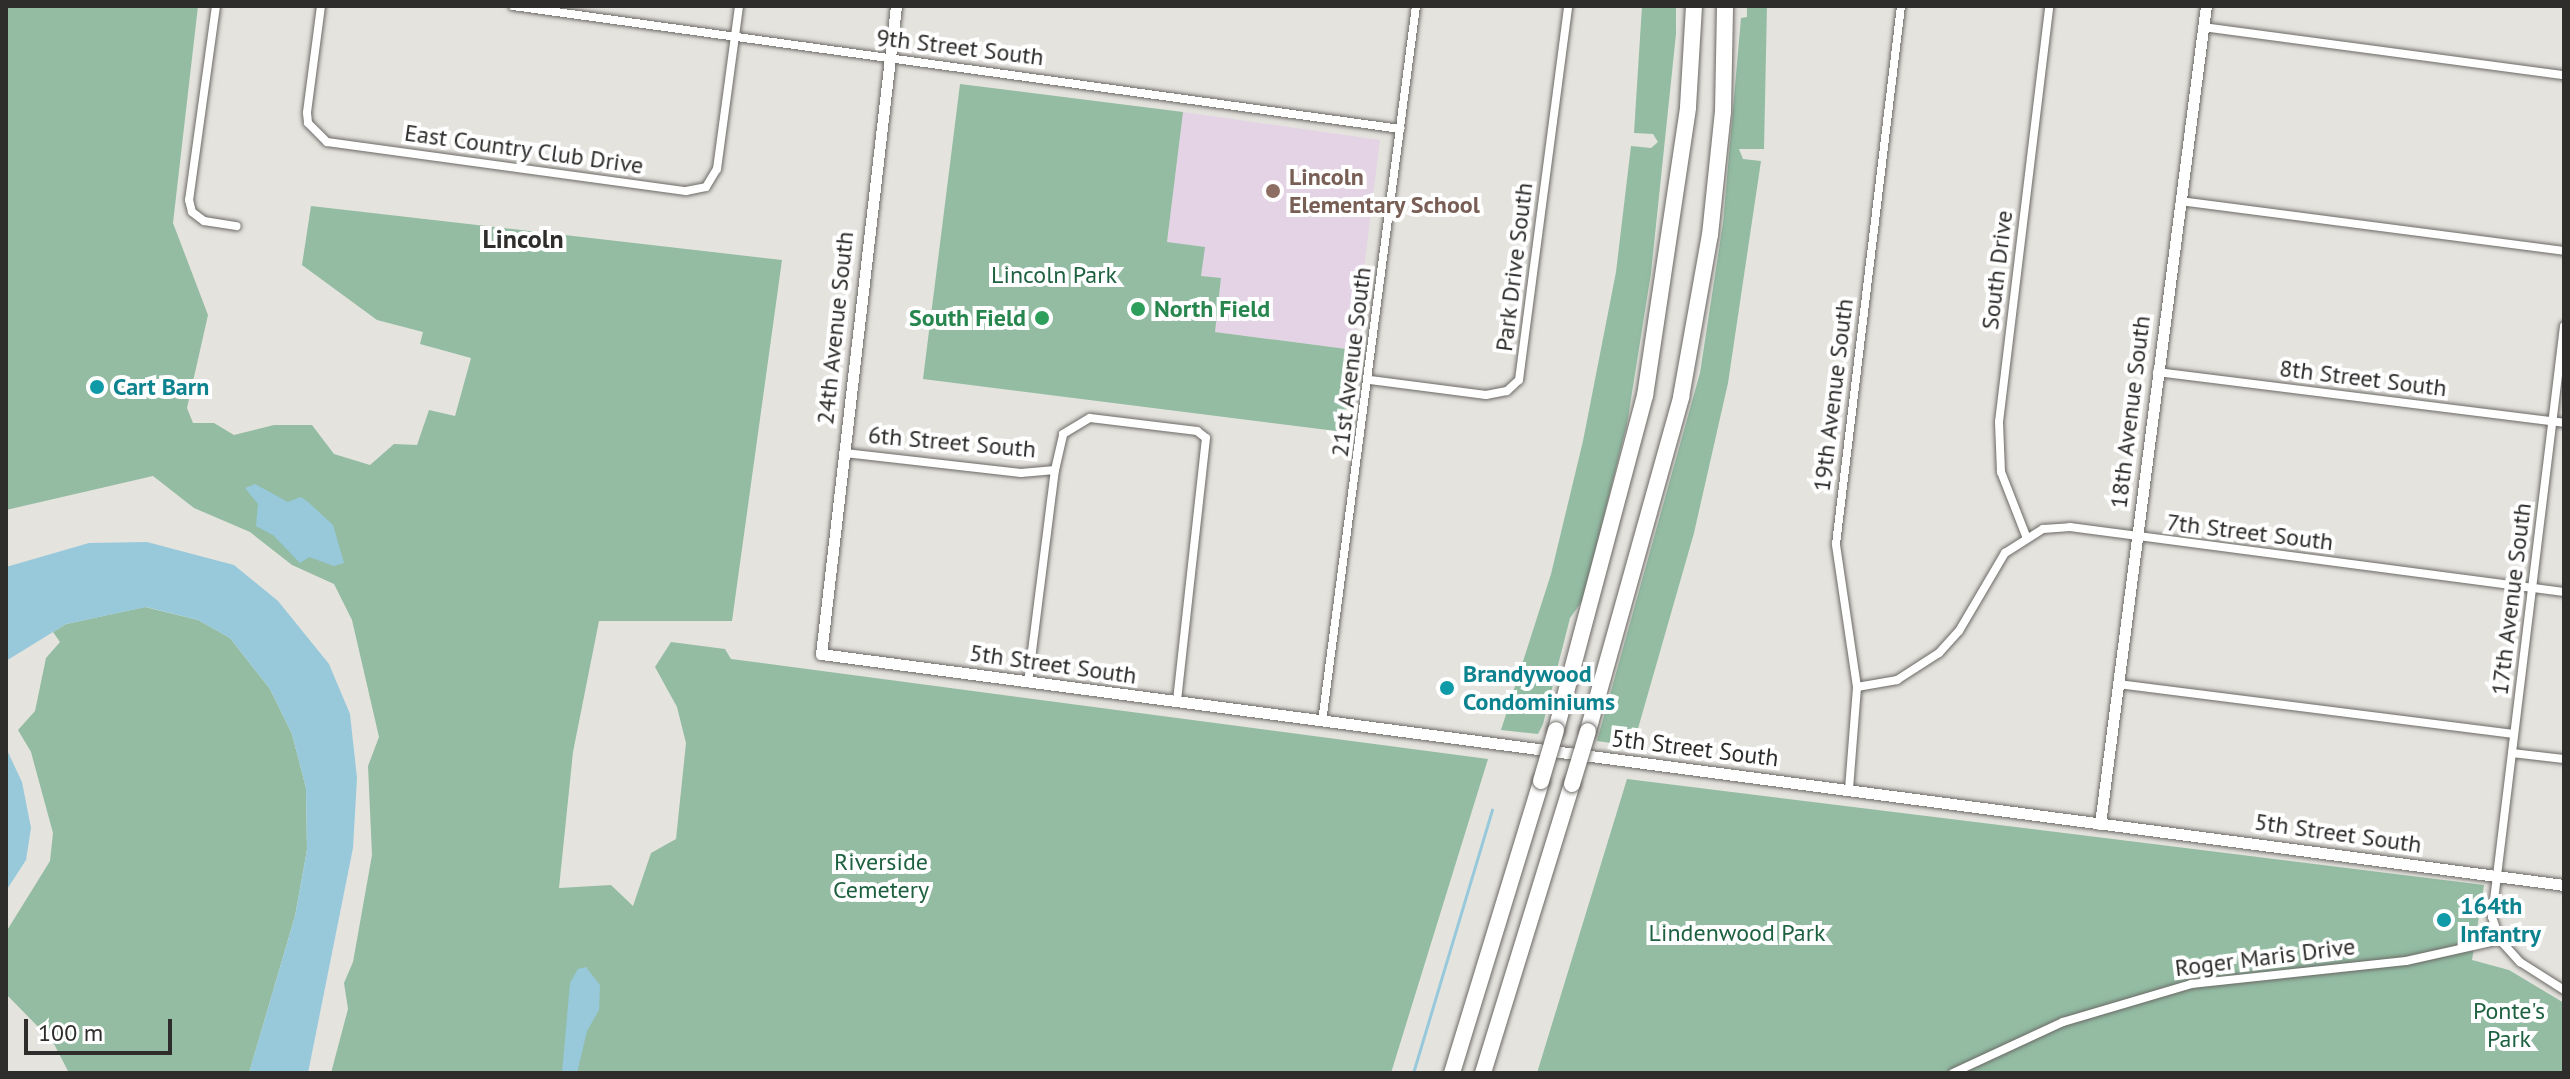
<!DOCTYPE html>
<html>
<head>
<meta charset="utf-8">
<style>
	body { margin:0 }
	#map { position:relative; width:2570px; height:1079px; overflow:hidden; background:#e5e3de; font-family:"PT Sans",sans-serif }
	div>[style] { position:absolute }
	.education>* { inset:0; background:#e3d3e5 }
	.green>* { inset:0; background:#93bca3 }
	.water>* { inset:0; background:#97c9db }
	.stream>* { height:3px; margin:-1.5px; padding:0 1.5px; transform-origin:1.5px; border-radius:1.5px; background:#97c9db }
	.roads { filter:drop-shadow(0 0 2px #6b6965) drop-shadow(0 0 2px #6b6965) }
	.minor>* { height:8px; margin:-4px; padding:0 4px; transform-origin:4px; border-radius:4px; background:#fff }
	.tertiary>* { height:11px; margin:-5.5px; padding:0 5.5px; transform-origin:5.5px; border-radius:5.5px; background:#fff }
	.motorway>* { height:16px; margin:-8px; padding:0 8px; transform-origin:8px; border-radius:8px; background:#fff }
	.bridges { filter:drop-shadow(0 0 2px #6b6965) drop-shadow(0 0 2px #6b6965) }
	.motorway-bridge>* { height:16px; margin:-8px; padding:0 8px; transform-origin:8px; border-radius:8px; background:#fff }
	.dots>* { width:22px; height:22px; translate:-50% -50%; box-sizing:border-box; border:4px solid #fff; border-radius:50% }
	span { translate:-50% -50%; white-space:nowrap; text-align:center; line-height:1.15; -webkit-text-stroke:8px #fff; paint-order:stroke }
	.street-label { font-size:24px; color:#2e2d2b }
	.education-label { font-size:24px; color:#785e54; font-weight:700 }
	.left { translate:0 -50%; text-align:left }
	.park-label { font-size:24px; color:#1d6140 }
	.leisure-label { font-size:24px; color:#27864d; font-weight:700 }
	.right { translate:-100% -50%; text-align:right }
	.culture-label { font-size:24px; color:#0d838f; font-weight:700 }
	.neighbourhood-label { font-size:26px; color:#2e2d2b; font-weight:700 }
	.frame { position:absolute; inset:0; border:8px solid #2e2d2b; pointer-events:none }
	.scale { position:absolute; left:24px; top:1019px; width:148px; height:36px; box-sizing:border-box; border:4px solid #2e2d2b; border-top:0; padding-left:10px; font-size:24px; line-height:28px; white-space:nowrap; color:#2e2d2b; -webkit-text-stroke:6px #fff; paint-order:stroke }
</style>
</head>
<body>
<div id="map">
	<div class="education">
		<div style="clip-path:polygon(1183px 112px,1380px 140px,1354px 350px,1215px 332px,1221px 279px,1201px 276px,1167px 242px)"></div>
	</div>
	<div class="green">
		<div style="clip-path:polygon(6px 6px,198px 6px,173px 223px,208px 315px,187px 408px,193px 423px,214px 423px,234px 435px,274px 425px,312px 425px,334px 454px,370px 465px,394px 444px,417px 445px,429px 410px,455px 416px,471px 358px,420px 344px,423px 332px,377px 320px,302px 265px,311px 206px,782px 260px,732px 621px,599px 621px,573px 752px,559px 888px,611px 885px,633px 906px,651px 853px,676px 839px,686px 743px,677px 707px,655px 667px,671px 642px,725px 649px,731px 659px,1488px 759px,1391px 1073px,331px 1073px,348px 1009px,344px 983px,353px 962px,372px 855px,368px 766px,379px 737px,352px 620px,334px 584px,292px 565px,250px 532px,194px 508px,153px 476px,6px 510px)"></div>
		<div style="clip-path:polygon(1642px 6px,1676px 6px,1676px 34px,1651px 273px,1627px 424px,1583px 600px,1570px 618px,1543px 724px,1538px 734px,1501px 730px,1551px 574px,1583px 441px,1616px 272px,1631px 146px,1651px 148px,1658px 142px,1653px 134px,1634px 133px)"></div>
		<div style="clip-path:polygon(1747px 6px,1767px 6px,1764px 149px,1739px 149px,1743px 159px,1761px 161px,1728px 383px,1694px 533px,1633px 746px,1597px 741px,1700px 373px,1723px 223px,1741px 18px,1747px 17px)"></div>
		<div style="clip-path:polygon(960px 84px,1183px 112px,1167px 242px,1205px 247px,1201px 276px,1221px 278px,1215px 332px,1354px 350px,1344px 432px,923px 379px)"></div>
		<div style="clip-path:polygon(145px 607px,198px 620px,230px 638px,270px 689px,292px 734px,306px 788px,307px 850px,295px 916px,249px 1073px,69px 1073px,53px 1042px,6px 994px,6px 932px,50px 861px,53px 833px,31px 752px,18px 730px,35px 711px,46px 658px,60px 642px,53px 632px,66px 624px)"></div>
		<div style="clip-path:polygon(1627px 779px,2484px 885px,2472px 960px,2509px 970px,2564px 1003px,2564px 1073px,1537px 1073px)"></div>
	</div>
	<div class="water">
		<div style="clip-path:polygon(255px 484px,288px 502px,301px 497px,308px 502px,333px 525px,344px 563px,334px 566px,309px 557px,300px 563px,273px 535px,256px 526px,258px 504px,245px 488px)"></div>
		<div style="clip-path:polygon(147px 542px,234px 565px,278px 601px,329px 664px,350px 714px,357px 778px,353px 848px,308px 1073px,249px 1073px,295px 916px,307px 850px,306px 788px,292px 734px,270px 689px,230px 638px,198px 620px,146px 607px,66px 624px,6px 661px,6px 567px,89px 543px)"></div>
		<div style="clip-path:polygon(6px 748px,22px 782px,31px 828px,26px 860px,6px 891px)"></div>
		<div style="clip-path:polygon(586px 967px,600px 985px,599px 1010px,587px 1031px,577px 1073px,562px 1073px,570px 983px,578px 969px)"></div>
	</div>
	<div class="stream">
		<div style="left:1413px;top:1073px;width:275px;rotate:-73.3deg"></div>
	</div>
	<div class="roads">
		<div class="minor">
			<div style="left:216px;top:6px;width:196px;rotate:97.9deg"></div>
			<div style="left:189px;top:200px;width:12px;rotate:76deg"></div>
			<div style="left:192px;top:212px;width:15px;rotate:37deg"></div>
			<div style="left:204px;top:221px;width:33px;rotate:9deg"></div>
			<div style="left:321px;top:6px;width:108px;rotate:97.5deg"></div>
			<div style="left:307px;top:113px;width:10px;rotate:84deg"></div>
			<div style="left:308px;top:123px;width:27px;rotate:45deg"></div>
			<div style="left:327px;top:142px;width:362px;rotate:7.8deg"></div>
			<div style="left:686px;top:191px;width:20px;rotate:-11deg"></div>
			<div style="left:706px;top:187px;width:21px;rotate:-59deg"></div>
			<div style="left:717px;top:169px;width:164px;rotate:-82.3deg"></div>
			<div style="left:513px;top:6px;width:896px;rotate:7.89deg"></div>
			<div style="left:2203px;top:27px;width:364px;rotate:7.6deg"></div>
			<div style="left:2180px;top:201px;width:387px;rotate:7.4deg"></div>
			<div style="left:2564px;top:326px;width:595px;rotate:96.95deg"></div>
			<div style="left:2492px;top:917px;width:24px;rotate:71deg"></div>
			<div style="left:2500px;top:940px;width:30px;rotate:48deg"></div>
			<div style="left:2520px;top:962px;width:52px;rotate:32.5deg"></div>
			<div style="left:2157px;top:372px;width:410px;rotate:7.1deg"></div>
			<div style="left:1370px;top:380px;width:117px;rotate:7.4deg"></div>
			<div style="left:1486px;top:395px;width:21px;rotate:-11deg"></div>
			<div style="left:1507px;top:391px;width:16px;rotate:-43deg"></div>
			<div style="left:1519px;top:380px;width:377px;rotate:-82.5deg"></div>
			<div style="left:845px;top:453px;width:177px;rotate:6.5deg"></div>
			<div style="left:1021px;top:473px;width:34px;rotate:-5deg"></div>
			<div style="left:1055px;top:470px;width:37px;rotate:-77deg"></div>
			<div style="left:1063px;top:434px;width:31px;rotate:-31deg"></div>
			<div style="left:1090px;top:418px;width:108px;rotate:6.9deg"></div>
			<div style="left:1197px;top:431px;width:11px;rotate:38deg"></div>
			<div style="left:1206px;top:438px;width:266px;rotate:96.3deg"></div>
			<div style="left:2026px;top:536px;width:69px;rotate:-111.3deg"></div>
			<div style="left:2001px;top:472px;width:50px;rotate:-92.3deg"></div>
			<div style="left:1999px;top:422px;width:419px;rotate:-83.1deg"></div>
			<div style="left:1028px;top:683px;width:215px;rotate:-82.8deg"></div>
			<div style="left:2118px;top:684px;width:399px;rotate:7.2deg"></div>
			<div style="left:1857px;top:687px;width:41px;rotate:-9.9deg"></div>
			<div style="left:1897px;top:680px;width:50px;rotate:-32.7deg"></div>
			<div style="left:1939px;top:653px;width:30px;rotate:-48deg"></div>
			<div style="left:1959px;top:631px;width:91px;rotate:-59.5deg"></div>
			<div style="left:2005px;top:553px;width:45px;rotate:-32.3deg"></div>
			<div style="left:2043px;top:529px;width:27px;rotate:-4deg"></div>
			<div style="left:2070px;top:527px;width:498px;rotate:7.5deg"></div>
			<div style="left:1322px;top:722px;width:722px;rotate:-82.52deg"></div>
			<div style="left:2512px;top:753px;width:52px;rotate:6.6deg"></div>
			<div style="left:1849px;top:789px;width:102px;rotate:-85.5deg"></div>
			<div style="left:1857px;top:687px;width:145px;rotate:-98.4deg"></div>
			<div style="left:1836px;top:544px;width:542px;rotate:-83.11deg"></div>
			<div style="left:1953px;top:1073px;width:121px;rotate:-24.9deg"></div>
			<div style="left:2063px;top:1022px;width:134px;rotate:-16.5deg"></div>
			<div style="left:2191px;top:984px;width:216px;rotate:-6.1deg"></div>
			<div style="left:2406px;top:961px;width:96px;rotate:-12.6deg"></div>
		</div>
		<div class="tertiary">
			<div style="left:896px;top:6px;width:652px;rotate:96.6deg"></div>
			<div style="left:821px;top:654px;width:1758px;rotate:7.55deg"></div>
			<div style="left:2100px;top:824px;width:825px;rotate:-82.62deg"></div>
		</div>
		<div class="motorway">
			<div style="left:1556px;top:730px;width:346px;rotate:-75.1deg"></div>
			<div style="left:1645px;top:396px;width:292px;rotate:-81.5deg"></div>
			<div style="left:1688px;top:107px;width:101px;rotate:-86.6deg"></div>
			<div style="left:1588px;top:731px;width:347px;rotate:-74.4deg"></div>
			<div style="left:1681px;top:397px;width:165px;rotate:-79.9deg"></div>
			<div style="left:1710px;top:235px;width:124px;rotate:-84deg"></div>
			<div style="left:1723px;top:112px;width:106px;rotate:-88.9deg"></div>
			<div style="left:1452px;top:1073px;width:305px;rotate:-73deg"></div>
			<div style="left:1483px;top:1073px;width:302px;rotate:-72.9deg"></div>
		</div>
	</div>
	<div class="bridges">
		<div class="motorway-bridge">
			<div style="left:1541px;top:781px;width:53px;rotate:-73.6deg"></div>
			<div style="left:1572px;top:784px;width:55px;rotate:-73.2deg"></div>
		</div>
	</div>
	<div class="dots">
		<div style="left:1273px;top:191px;background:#8d6e63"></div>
		<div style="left:1138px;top:309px;background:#2e9e5b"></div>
		<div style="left:1042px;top:318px;background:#2e9e5b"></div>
		<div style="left:97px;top:387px;background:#0f9aa8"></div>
		<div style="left:1447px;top:688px;background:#0f9aa8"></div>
		<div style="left:2444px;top:920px;background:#0f9aa8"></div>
	</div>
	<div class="street-label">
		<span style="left:960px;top:47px;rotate:7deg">9th Street South</span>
		<span style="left:524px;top:149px;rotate:8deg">East Country Club Drive</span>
		<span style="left:1514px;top:267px;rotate:-83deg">Park Drive South</span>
		<span style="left:1997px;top:270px;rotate:-83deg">South Drive</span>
		<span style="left:835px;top:328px;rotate:-84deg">24th Avenue South</span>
		<span style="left:1351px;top:362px;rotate:-83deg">21st Avenue South</span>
		<span style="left:2363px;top:378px;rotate:7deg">8th Street South</span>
		<span style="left:1833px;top:395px;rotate:-83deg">19th Avenue South</span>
		<span style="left:2130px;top:412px;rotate:-83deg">18th Avenue South</span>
		<span style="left:952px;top:442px;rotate:5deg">6th Street South</span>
		<span style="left:2250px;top:532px;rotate:7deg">7th Street South</span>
		<span style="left:2511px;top:599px;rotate:-83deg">17th Avenue South</span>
		<span style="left:1053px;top:664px;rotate:8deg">5th Street South</span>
		<span style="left:1695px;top:748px;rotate:7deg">5th Street South</span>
		<span style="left:2338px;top:833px;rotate:8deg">5th Street South</span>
		<span style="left:2265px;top:957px;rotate:-7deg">Roger Maris Drive</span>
	</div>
	<div class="education-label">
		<span class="left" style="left:1289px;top:191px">Lincoln<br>Elementary School</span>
	</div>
	<div class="park-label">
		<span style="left:1054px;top:275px">Lincoln Park</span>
		<span style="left:881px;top:876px">Riverside<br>Cemetery</span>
		<span style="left:1737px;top:933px">Lindenwood Park</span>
		<span style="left:2509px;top:1025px">Ponte's<br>Park</span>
	</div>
	<div class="leisure-label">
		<span class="left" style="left:1154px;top:309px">North Field</span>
		<span class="right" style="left:1026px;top:318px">South Field</span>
	</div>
	<div class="culture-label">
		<span class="left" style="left:113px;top:387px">Cart Barn</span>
		<span class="left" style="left:1463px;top:688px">Brandywood<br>Condominiums</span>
		<span class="left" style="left:2460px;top:920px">164th<br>Infantry</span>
	</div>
	<div class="neighbourhood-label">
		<span style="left:523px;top:239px">Lincoln</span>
	</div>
	<div class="frame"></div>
	<div class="scale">100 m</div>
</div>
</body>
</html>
